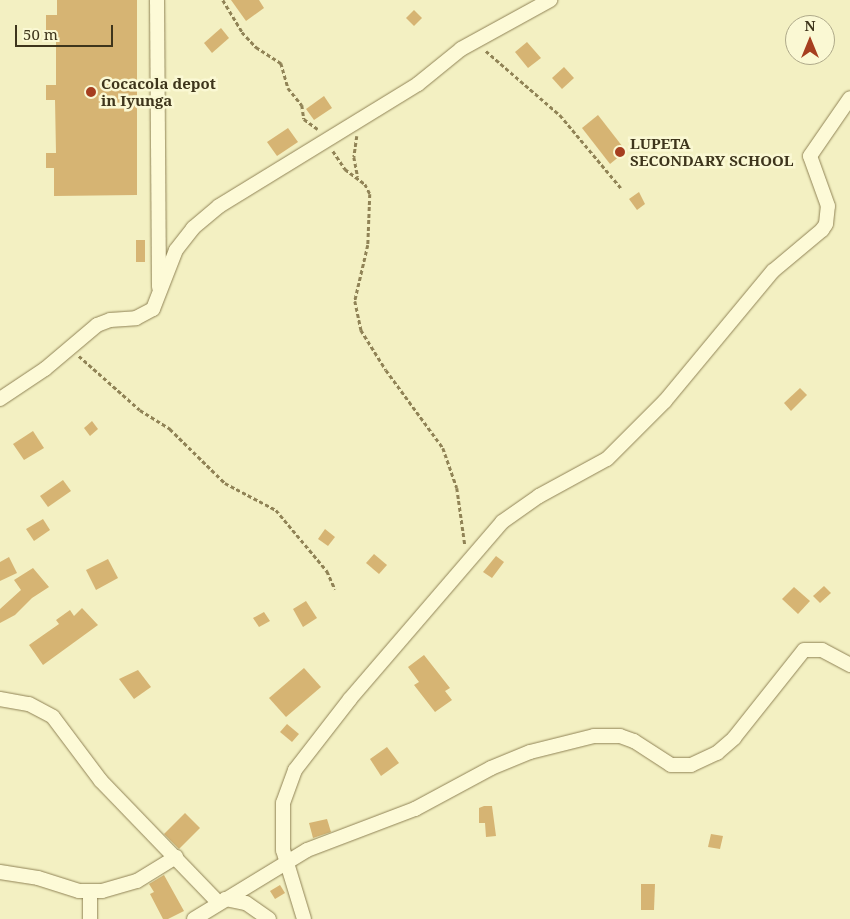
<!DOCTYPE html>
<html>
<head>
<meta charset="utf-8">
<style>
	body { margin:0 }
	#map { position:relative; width:850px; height:919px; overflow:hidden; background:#f3f0c2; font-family:"Noto Serif",serif }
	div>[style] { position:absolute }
	.building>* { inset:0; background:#d6b473 }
	.path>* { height:2.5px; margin-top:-1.25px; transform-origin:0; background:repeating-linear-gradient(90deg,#908356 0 4px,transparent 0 6.5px) }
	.roads { filter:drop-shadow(0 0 1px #908356) drop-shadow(0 0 1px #908356) }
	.minor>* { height:14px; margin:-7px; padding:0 7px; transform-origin:7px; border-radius:7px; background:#fdfad7 }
	.dots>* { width:14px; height:14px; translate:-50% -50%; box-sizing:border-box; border:2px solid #faf8d3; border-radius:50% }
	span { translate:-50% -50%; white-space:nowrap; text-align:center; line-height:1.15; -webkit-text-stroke:5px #faf8d3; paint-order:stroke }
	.poi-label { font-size:15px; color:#3e351c; font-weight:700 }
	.left { translate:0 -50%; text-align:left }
	.north { position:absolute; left:785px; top:15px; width:50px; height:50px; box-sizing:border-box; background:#faf8d3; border:1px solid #afaa8a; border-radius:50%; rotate:0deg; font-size:14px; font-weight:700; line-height:20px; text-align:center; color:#3e351c }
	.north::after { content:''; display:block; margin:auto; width:18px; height:22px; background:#a63e1f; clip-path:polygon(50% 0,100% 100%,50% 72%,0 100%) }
	.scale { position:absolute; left:15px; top:25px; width:98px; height:22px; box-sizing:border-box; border:2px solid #3e351c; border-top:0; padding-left:6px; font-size:15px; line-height:18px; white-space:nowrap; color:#3e351c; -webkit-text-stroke:4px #faf8d3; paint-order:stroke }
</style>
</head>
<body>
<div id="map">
	<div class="building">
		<div style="clip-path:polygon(57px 0,137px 0,137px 195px,54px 196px,54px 168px,46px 168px,46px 153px,56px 153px,55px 100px,46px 100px,46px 85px,56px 85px,56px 30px,46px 30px,46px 15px,57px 15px)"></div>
		<div style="clip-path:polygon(231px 0,259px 0,264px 8px,246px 21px)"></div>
		<div style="clip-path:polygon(414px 10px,422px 18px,414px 26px,406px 18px)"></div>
		<div style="clip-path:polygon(221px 28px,229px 38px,212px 53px,204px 43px)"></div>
		<div style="clip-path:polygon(527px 42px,541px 58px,528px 68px,515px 52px)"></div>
		<div style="clip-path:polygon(564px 67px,574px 78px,562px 89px,552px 78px)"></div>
		<div style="clip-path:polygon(324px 96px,332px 108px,314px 120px,306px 109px)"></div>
		<div style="clip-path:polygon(598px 115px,626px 151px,610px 164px,582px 128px)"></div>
		<div style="clip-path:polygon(288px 128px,298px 142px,277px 156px,267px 142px)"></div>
		<div style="clip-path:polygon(639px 192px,645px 204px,637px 210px,629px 199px)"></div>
		<div style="clip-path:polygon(136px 240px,145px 240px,145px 262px,136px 262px)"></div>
		<div style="clip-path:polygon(800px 388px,807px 395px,791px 411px,784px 403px)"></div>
		<div style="clip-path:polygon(92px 421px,98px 429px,90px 436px,84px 428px)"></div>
		<div style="clip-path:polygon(33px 431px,44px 448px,24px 460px,13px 444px)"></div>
		<div style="clip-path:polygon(63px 480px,71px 491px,48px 507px,40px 496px)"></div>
		<div style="clip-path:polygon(43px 519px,50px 530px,34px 541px,26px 529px)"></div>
		<div style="clip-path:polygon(325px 529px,335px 537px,328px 546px,318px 539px)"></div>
		<div style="clip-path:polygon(374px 554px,387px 565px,379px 574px,366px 563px)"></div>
		<div style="clip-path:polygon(496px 556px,504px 562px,492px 578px,483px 572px)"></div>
		<div style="clip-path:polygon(9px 557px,17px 573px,0 581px,0 562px)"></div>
		<div style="clip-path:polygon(108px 559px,118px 578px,96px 590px,86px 570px)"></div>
		<div style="clip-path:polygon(33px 568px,49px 587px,32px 598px,15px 615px,0 623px,0 609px,21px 590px,14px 580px)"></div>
		<div style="clip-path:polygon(824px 586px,831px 593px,820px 603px,813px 596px)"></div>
		<div style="clip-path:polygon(794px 587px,810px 601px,798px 614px,782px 599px)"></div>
		<div style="clip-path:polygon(306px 601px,317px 618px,303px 627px,293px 609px)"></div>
		<div style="clip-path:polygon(82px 608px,98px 625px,43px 665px,29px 645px,59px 624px,56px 620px,70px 610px,74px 616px)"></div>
		<div style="clip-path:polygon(264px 612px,270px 621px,259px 627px,253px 618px)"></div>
		<div style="clip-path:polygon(424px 655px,450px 688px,445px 691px,452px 700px,435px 712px,414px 685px,419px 682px,408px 667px)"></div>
		<div style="clip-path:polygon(304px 668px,321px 687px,286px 717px,269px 698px)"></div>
		<div style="clip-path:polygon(138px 670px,151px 687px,134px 699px,119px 679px)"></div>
		<div style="clip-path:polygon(287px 724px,299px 734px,292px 742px,280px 732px)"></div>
		<div style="clip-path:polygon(387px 747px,399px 763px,381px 776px,370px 759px)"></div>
		<div style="clip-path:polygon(484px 806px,492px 806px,496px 836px,486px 837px,485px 823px,479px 823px,479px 808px)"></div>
		<div style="clip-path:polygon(185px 813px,200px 828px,179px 849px,164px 834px)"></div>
		<div style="clip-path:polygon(327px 819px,331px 832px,313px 838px,309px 823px)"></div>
		<div style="clip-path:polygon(711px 834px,723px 836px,720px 849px,708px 847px)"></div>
		<div style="clip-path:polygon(164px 875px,184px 911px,168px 919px,163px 919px,150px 894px,154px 892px,149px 884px)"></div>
		<div style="clip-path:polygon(641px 884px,655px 884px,654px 910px,641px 910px)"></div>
		<div style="clip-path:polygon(280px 885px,285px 893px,275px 899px,270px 891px)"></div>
	</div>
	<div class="path">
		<div style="left:223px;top:0;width:37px;rotate:59deg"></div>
		<div style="left:242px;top:32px;width:21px;rotate:47deg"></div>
		<div style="left:256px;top:47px;width:30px;rotate:33deg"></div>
		<div style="left:281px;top:63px;width:26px;rotate:74deg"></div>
		<div style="left:288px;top:88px;width:22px;rotate:51deg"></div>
		<div style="left:302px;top:105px;width:14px;rotate:82deg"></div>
		<div style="left:304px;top:119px;width:17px;rotate:36deg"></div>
		<div style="left:486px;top:51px;width:98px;rotate:40.9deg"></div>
		<div style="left:560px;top:115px;width:95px;rotate:50.1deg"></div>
		<div style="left:357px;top:136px;width:21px;rotate:98deg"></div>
		<div style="left:354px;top:157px;width:20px;rotate:79deg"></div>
		<div style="left:333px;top:151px;width:22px;rotate:56deg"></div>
		<div style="left:345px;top:169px;width:25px;rotate:37deg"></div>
		<div style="left:365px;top:184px;width:11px;rotate:63deg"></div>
		<div style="left:370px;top:194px;width:51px;rotate:92.2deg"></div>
		<div style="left:368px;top:245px;width:57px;rotate:103.1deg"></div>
		<div style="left:355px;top:301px;width:30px;rotate:78deg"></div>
		<div style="left:361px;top:330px;width:47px;rotate:58deg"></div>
		<div style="left:386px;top:370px;width:97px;rotate:53.8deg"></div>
		<div style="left:443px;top:448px;width:42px;rotate:70.7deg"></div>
		<div style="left:457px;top:488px;width:58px;rotate:82deg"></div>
		<div style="left:79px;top:356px;width:81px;rotate:41.5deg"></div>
		<div style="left:140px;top:410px;width:36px;rotate:32deg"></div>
		<div style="left:170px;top:429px;width:77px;rotate:44.5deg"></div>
		<div style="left:225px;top:483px;width:58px;rotate:27.9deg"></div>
		<div style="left:276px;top:510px;width:80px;rotate:50.1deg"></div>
		<div style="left:327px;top:571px;width:20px;rotate:66deg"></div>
	</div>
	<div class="roads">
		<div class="minor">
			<div style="left:157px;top:0;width:287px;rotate:89.6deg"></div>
			<div style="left:0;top:399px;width:54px;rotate:-33.7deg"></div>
			<div style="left:45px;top:369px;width:68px;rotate:-40.2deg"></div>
			<div style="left:97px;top:325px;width:14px;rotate:-21deg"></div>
			<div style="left:110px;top:320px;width:26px;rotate:-4deg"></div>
			<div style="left:136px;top:318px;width:19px;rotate:-28deg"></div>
			<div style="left:153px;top:309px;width:63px;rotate:-68.7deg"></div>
			<div style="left:176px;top:250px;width:28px;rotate:-52deg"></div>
			<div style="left:193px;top:228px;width:34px;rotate:-40deg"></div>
			<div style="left:219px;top:206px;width:233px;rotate:-31.5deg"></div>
			<div style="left:418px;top:84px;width:55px;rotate:-39.1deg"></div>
			<div style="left:461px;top:49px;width:102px;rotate:-28.8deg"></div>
			<div style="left:0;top:699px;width:29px;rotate:10deg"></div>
			<div style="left:29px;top:704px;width:27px;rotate:28deg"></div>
			<div style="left:53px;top:717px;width:80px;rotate:53.1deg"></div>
			<div style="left:101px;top:781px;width:168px;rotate:46deg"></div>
			<div style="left:0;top:872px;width:38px;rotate:9deg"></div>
			<div style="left:38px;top:878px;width:43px;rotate:17.6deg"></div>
			<div style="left:79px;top:891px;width:23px"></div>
			<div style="left:102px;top:891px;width:36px;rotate:-16deg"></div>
			<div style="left:137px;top:881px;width:46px;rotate:-31.6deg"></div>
			<div style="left:90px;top:892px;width:27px;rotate:90deg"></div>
			<div style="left:225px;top:899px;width:21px;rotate:11deg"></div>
			<div style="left:246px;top:903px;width:28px;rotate:35deg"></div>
			<div style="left:194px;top:919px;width:132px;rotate:-31.4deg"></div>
			<div style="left:307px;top:850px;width:116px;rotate:-20.8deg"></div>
			<div style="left:415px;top:809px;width:86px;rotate:-28.3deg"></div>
			<div style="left:491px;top:768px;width:42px;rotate:-22.3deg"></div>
			<div style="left:530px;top:752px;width:66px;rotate:-14deg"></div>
			<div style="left:594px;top:736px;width:26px"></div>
			<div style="left:620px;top:736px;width:15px;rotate:20deg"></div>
			<div style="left:634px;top:741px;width:44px;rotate:33deg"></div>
			<div style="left:671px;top:765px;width:20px"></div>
			<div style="left:691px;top:765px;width:29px;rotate:-25deg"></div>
			<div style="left:717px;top:753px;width:23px;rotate:-41deg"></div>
			<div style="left:734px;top:738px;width:112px;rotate:-51.5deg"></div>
			<div style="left:804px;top:650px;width:18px"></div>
			<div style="left:822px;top:650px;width:32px;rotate:28deg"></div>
			<div style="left:304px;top:919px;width:72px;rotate:-106.9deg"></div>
			<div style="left:283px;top:850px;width:47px;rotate:-90deg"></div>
			<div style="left:283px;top:803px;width:35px;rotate:-70deg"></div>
			<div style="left:295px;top:770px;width:90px;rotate:-52.2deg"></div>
			<div style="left:350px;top:699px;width:233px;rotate:-49.3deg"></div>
			<div style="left:502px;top:522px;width:45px;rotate:-35.1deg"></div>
			<div style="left:539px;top:496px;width:77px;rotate:-28.6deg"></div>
			<div style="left:607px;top:459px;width:82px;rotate:-45deg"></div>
			<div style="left:665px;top:401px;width:169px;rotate:-50.3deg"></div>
			<div style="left:773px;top:271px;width:64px;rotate:-39.9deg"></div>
			<div style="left:822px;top:230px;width:7px;rotate:-56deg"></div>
			<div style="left:826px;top:224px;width:18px;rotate:-84deg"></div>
			<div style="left:828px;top:206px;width:53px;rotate:-109.8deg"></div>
			<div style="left:810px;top:156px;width:70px;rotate:-55.4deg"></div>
		</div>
	</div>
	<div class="dots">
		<div style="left:91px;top:92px;background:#a63e1f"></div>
		<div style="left:620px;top:152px;background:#a63e1f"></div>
	</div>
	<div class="poi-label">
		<span class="left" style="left:101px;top:92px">Cocacola depot<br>in Iyunga</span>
		<span class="left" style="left:630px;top:152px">LUPETA<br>SECONDARY SCHOOL</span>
	</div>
	<div class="north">N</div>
	<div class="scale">50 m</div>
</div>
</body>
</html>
